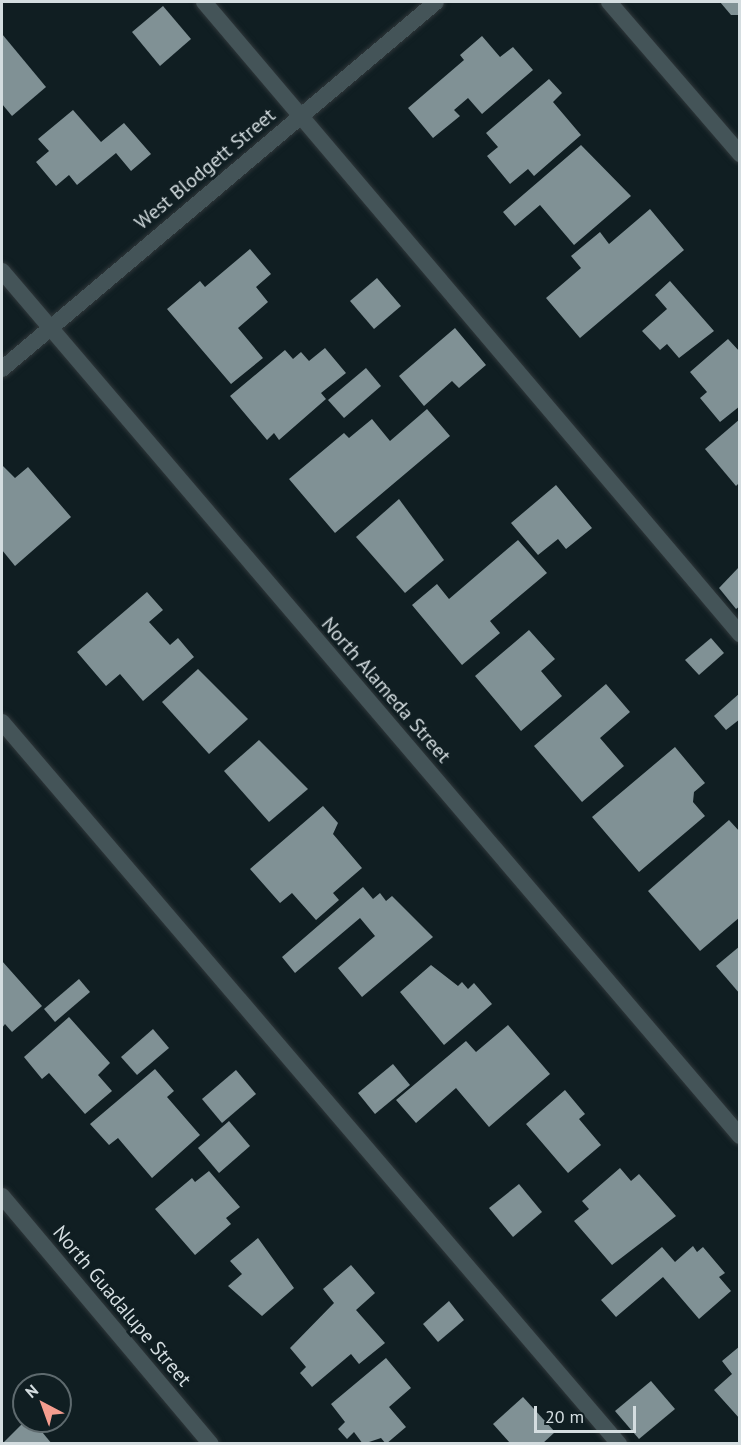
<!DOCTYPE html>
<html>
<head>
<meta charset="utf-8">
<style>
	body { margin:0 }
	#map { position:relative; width:741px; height:1445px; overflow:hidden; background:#101e22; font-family:"PT Sans",sans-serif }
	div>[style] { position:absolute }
	.building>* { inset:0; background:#809195 }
	.roads { filter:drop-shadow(0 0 2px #2f373a) drop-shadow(0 0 2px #2f373a) }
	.service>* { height:16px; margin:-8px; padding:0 8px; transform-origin:8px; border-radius:8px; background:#445458 }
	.minor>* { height:16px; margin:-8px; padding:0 8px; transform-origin:8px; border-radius:8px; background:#445458 }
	span { translate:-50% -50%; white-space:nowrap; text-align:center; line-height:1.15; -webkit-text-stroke:6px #101e22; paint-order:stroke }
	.street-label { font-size:20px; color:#d4dde0 }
	.frame { position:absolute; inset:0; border:3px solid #d4dde0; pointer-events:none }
	.north { position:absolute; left:12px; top:1373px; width:60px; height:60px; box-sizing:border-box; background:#101e22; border:2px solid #5e6a6e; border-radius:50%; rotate:319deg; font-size:16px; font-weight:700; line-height:24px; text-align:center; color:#d4dde0 }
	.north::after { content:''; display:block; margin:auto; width:21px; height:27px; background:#f59d8f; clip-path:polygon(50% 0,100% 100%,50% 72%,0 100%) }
	.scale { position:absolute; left:534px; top:1406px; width:102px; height:27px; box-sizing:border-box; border:3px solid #d4dde0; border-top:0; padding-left:8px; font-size:18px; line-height:21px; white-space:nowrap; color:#d4dde0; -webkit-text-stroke:4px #101e22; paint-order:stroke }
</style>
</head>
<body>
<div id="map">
	<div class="building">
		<div style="clip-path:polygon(720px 2px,740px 2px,740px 15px,731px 15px)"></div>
		<div style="clip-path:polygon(163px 6px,191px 39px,160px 66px,132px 32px)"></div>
		<div style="clip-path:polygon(2px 34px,46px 87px,12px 116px,2px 104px)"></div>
		<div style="clip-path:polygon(482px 36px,500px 57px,513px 47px,533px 70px,482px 114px,468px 98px,454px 110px,460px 116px,433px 138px,408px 108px,464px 60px,460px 55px)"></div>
		<div style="clip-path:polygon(549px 79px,562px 93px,553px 102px,581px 135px,534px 176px,528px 169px,510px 184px,487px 156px,498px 147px,486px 133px)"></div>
		<div style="clip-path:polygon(73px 110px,101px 142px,124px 123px,151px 154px,131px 171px,116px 153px,77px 185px,69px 175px,56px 186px,36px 162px,49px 151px,38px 139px)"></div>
		<div style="clip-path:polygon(581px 145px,631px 196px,574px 245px,540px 205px,515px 226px,503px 212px)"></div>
		<div style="clip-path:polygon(650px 209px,684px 250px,580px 338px,546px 298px,581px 268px,571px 256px,600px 232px,609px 244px)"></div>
		<div style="clip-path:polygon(250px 249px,271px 274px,256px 287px,268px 302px,238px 328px,263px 358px,231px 384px,167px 309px,200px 281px,205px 287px)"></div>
		<div style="clip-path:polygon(377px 278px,401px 306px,374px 329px,350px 301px)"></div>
		<div style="clip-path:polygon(670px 281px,714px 331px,679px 358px,667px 344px,660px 350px,642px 331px,667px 309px,655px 295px)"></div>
		<div style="clip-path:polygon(455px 328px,486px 365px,459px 388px,452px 381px,424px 406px,399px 376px)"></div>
		<div style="clip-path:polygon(728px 339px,740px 352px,740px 406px,720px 422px,700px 398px,707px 392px,690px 372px)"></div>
		<div style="clip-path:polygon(325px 348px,346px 373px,321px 393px,326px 399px,279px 440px,274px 433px,267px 440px,230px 396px,285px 350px,293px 359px,301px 352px,309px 361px)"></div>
		<div style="clip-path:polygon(366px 368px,381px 386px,344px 418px,328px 400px)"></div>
		<div style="clip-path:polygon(427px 409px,450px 436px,335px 533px,289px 479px,344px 433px,349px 438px,372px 419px,390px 441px)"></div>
		<div style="clip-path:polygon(740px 419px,740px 482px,736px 486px,705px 449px)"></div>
		<div style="clip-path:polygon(2px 465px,15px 478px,28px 467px,71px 517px,15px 566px,2px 550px)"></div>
		<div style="clip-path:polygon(556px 485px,592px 528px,566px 549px,558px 539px,538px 555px,511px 523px)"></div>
		<div style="clip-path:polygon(399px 499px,444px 560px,405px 593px,356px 537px)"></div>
		<div style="clip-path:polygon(518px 540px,547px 573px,490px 621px,500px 633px,462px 665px,412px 605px,437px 584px,449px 599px)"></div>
		<div style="clip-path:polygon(740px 566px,740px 606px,736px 609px,719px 588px)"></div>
		<div style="clip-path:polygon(147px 592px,163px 610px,149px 622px,170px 645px,178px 638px,194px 657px,143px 701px,120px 674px,106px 686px,77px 652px)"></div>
		<div style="clip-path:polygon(529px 630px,555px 659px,541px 671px,562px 696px,521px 731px,475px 676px)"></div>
		<div style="clip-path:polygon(711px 638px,724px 653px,699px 675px,685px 660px)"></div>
		<div style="clip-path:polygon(198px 669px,248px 719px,209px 754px,162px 702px)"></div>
		<div style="clip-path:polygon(606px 684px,630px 712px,600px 738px,624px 766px,582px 802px,534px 746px)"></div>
		<div style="clip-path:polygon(740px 693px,740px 719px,726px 730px,714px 716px)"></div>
		<div style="clip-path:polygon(259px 740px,308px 789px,269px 822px,224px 771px)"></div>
		<div style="clip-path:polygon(675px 747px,705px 783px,694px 792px,693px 802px,705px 816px,639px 872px,592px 817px)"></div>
		<div style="clip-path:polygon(323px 806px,338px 823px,333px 834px,362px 868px,333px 893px,339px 900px,316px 920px,292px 893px,280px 903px,250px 869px)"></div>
		<div style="clip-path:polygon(729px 820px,740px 832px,740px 917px,700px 951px,648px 891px)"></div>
		<div style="clip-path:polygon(363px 887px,373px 899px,380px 893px,386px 901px,392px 896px,433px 937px,362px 997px,338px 968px,375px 936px,360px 918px,295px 973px,282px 957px)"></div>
		<div style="clip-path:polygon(740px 946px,740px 994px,716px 966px)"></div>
		<div style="clip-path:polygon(2px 961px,42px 1006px,12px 1032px,5px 1024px,2px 1028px)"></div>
		<div style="clip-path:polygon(431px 965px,458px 986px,462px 982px,468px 989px,474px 983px,492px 1004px,444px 1045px,400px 992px)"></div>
		<div style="clip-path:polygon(79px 979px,90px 992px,55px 1022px,44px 1009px)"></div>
		<div style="clip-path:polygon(69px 1017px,110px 1063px,98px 1075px,112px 1091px,85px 1114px,49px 1073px,42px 1079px,24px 1057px)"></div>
		<div style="clip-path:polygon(508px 1025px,550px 1074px,489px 1127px,456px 1088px,416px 1123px,396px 1100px,466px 1041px,476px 1052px)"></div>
		<div style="clip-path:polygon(153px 1029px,169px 1048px,137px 1075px,121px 1057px)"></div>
		<div style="clip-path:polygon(393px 1064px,410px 1085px,375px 1114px,358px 1093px)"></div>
		<div style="clip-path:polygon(155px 1069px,174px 1091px,167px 1097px,200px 1135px,152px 1178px,118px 1138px,109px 1145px,90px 1124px)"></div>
		<div style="clip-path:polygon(236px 1070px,256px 1094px,222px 1123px,202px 1099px)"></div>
		<div style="clip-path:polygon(565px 1090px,585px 1114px,579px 1119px,601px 1145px,568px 1173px,526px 1124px)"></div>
		<div style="clip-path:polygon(229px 1121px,250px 1146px,219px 1173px,198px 1148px)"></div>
		<div style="clip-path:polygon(620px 1168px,631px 1181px,639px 1174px,676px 1216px,612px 1265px,574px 1221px,589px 1209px,582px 1201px)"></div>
		<div style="clip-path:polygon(209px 1171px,240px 1207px,226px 1218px,231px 1224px,195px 1255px,155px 1209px,192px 1178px,195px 1182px)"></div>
		<div style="clip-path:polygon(519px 1184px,542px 1212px,513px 1237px,489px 1208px)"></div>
		<div style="clip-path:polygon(258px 1238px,294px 1288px,262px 1316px,228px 1286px,242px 1274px,230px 1261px)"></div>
		<div style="clip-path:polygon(693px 1246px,697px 1252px,703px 1247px,725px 1273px,719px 1277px,731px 1291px,699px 1319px,663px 1277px,616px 1317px,601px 1300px,662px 1247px,675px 1262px)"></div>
		<div style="clip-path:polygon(351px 1265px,375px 1293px,356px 1310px,385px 1343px,359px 1364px,351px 1354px,312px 1387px,300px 1373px,306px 1367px,290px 1348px,334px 1303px,323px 1289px)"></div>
		<div style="clip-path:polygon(449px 1301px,464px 1320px,438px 1342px,423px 1324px)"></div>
		<div style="clip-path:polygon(740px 1346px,740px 1419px,714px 1390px,732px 1374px,722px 1361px)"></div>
		<div style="clip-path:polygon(386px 1358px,411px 1388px,389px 1407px,406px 1427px,386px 1444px,381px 1438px,363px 1444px,354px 1432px,347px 1439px,338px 1429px,345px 1422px,331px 1404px)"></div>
		<div style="clip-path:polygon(651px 1381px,675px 1409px,639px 1439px,615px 1411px)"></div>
		<div style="clip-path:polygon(523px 1397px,555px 1432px,542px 1444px,511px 1444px,493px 1424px)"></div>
		<div style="clip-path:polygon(25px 1421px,33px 1421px,52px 1444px,2px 1444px)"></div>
	</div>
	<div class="roads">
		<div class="service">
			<div style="left:204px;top:2px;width:829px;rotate:49.7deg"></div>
			<div style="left:2px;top:722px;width:950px;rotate:49.48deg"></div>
		</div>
		<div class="minor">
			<div style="left:609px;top:2px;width:201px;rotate:49.2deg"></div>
			<div style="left:2px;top:271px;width:1137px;rotate:49.53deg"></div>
			<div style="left:2px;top:369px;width:568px;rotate:-40.22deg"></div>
			<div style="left:2px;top:1196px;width:324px;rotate:49.9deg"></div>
		</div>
	</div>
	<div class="street-label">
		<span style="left:205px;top:169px;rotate:-40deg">West Blodgett Street</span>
		<span style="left:386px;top:690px;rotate:49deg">North Alameda Street</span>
		<span style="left:122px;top:1306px;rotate:50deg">North Guadalupe Street</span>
	</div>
	<div class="frame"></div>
	<div class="north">N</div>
	<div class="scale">20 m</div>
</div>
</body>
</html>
